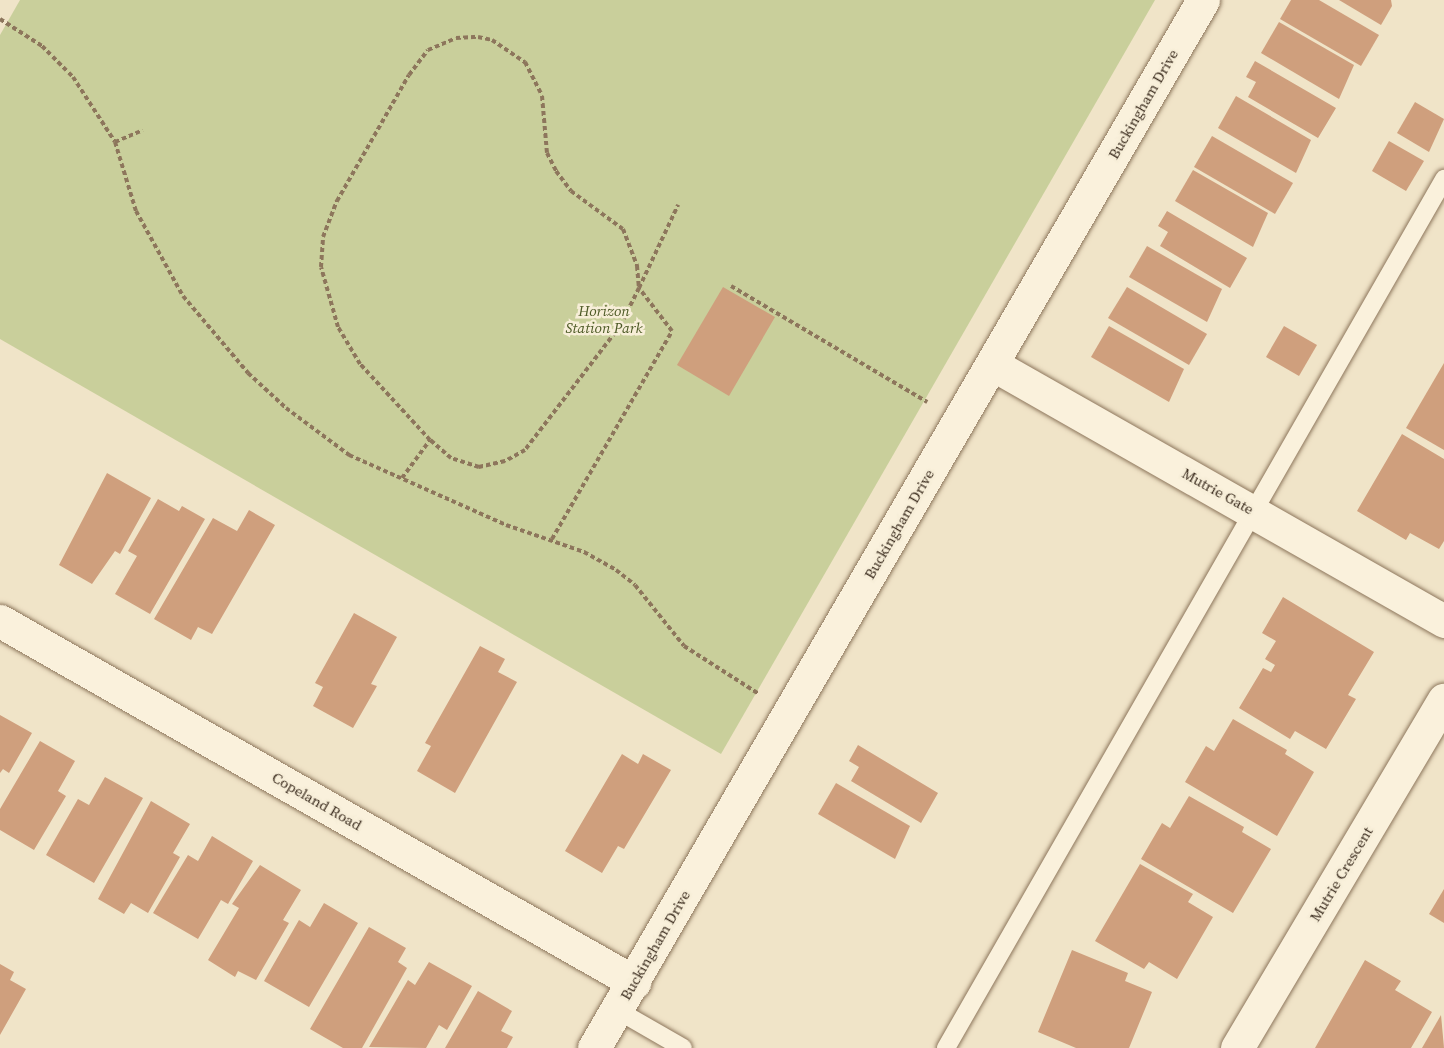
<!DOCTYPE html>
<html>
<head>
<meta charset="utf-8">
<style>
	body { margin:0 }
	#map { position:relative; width:1444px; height:1048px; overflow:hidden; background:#f0e4c8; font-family:"Source Serif 4",serif }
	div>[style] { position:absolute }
	.green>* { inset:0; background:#c9cf9b }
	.building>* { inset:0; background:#cf9f7d }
	.path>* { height:4px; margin-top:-2px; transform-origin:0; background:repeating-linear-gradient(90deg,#8d765c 0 4.5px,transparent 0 7.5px) }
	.roads { filter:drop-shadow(0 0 2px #8d765c) drop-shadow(0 0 2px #8d765c) }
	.service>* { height:18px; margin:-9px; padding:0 9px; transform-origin:9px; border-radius:9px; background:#faf1dc }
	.minor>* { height:33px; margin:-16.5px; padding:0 16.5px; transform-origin:16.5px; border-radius:16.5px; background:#faf1dc }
	.tertiary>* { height:33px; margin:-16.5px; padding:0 16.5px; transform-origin:16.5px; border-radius:16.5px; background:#faf1dc }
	span { translate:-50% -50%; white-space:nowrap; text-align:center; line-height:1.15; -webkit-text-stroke:5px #f7eed8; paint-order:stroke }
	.street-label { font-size:15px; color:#3d2e20 }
	.park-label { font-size:15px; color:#4d5a26; font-style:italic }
</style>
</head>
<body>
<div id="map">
	<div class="green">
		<div style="clip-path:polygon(20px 0,1155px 0,721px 754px,0 339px,0 35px)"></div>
	</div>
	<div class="building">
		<div style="clip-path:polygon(1291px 0,1319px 0,1379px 35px,1361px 66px,1280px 19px)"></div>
		<div style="clip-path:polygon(1339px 0,1391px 0,1392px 6px,1381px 25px)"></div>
		<div style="clip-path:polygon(1279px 22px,1354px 65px,1339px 99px,1261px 53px)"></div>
		<div style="clip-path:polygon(1255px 61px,1336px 108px,1318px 138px,1248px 97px,1256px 82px,1246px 77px)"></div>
		<div style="clip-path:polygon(1236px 96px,1311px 140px,1296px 173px,1218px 128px)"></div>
		<div style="clip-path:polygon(1415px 102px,1444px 119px,1429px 152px,1397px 133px)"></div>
		<div style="clip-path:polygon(1212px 136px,1293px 183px,1275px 214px,1194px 167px)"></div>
		<div style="clip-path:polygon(1389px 141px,1424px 161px,1406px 191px,1372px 171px)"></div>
		<div style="clip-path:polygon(1193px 170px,1268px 213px,1253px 247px,1175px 201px)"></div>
		<div style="clip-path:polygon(1167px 211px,1247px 258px,1230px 288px,1160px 246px,1168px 232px,1158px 226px)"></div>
		<div style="clip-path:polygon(1147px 246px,1222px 289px,1207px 322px,1129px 277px)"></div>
		<div style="clip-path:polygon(723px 287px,775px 317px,729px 396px,677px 365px)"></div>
		<div style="clip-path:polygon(1127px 287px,1207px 334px,1189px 365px,1108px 318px)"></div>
		<div style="clip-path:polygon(1109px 326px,1184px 369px,1169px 402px,1091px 357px)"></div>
		<div style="clip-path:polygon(1284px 326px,1317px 345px,1299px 376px,1266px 357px)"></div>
		<div style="clip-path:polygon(1444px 363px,1444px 450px,1406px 428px)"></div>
		<div style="clip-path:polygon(1402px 434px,1444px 459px,1444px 541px,1439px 549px,1410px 533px,1406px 540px,1357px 511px)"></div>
		<div style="clip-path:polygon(107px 473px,151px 498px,120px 554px,115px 551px,92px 584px,59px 565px)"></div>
		<div style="clip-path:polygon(158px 499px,179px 511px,182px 506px,205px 519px,150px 614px,115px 594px,137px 556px,128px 551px)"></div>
		<div style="clip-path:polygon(249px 510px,275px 525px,212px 634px,198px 627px,191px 640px,154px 619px,213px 518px,237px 531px)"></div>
		<div style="clip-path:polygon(1283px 597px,1374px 652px,1348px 695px,1356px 699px,1326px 749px,1295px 731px,1290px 739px,1239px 708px,1263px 668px,1271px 672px,1275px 665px,1265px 659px,1276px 641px,1262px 633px)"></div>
		<div style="clip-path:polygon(354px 613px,397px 637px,371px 684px,377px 686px,353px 728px,313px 706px,323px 687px,315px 683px)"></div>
		<div style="clip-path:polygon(480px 646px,505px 659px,498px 672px,517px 682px,455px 793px,417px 771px,431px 746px,425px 743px)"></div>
		<div style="clip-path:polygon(0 715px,32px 733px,9px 773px,3px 769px,0 773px)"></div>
		<div style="clip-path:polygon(1233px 719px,1287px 750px,1285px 754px,1314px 772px,1277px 836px,1185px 782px,1206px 746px,1214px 751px)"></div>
		<div style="clip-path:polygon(40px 741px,75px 761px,58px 791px,66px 796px,34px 850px,0 830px,0 809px)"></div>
		<div style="clip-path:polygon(858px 745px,938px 793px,921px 823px,851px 781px,859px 767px,849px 761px)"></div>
		<div style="clip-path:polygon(622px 754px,638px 764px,643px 754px,671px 770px,624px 849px,618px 846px,602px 873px,565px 851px)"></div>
		<div style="clip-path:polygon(105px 777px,143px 798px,94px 883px,46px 855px,78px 799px,89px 805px)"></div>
		<div style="clip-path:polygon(836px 783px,910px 826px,895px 859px,818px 814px)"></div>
		<div style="clip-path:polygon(1189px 796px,1244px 827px,1242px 832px,1271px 849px,1233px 913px,1141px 859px,1162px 823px,1170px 828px)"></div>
		<div style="clip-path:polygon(151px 801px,190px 824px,173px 853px,180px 857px,148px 913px,131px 903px,124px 914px,98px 899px)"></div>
		<div style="clip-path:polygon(212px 836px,253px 861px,228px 904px,221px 900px,198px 939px,153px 913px,188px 855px,198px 861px)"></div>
		<div style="clip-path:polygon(1140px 864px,1193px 894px,1188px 902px,1213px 917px,1177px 979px,1149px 962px,1144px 969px,1095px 941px)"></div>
		<div style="clip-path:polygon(260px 865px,301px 890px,283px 920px,289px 923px,256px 980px,238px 971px,235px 977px,208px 960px,239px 908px,232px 904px)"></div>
		<div style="clip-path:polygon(1444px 889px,1444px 923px,1429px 914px)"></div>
		<div style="clip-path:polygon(324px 903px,358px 923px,309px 1007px,264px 981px,299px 920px,310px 927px)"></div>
		<div style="clip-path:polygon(369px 927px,406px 948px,398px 962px,407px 968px,362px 1048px,343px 1048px,310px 1029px)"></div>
		<div style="clip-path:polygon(1072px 950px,1128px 973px,1125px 981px,1152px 992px,1129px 1048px,1076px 1048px,1038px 1032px)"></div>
		<div style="clip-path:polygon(1365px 960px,1401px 981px,1395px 990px,1432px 1012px,1411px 1048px,1315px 1048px)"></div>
		<div style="clip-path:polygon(429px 962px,472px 986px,447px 1030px,439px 1025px,426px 1048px,369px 1047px,408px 980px,415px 985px)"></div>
		<div style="clip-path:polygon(0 964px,14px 972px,10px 980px,26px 989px,0 1035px)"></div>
		<div style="clip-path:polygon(478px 991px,512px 1011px,501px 1031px,513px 1037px,507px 1048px,445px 1048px)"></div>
		<div style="clip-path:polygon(1441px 1015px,1444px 1048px,1422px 1048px)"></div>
	</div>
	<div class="path">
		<div style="left:0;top:19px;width:50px;rotate:32.7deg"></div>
		<div style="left:42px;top:46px;width:44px;rotate:45deg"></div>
		<div style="left:73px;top:77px;width:77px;rotate:57.1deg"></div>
		<div style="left:115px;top:142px;width:72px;rotate:73.1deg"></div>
		<div style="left:136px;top:211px;width:97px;rotate:61.1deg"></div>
		<div style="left:183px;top:296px;width:101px;rotate:49.8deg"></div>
		<div style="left:248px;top:373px;width:52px;rotate:42.6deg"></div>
		<div style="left:286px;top:408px;width:79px;rotate:36.7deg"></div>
		<div style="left:349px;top:455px;width:172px;rotate:24deg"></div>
		<div style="left:506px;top:525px;width:83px;rotate:19.1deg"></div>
		<div style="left:584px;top:552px;width:37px;rotate:29deg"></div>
		<div style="left:616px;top:570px;width:24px;rotate:38deg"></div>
		<div style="left:635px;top:585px;width:78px;rotate:51.2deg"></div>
		<div style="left:684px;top:646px;width:89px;rotate:32.6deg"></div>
		<div style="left:478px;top:37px;width:14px;rotate:12deg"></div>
		<div style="left:492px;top:40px;width:40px;rotate:34deg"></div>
		<div style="left:525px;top:62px;width:38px;rotate:63deg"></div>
		<div style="left:542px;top:96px;width:57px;rotate:85deg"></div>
		<div style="left:547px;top:153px;width:20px;rotate:63deg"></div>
		<div style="left:556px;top:171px;width:25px;rotate:53deg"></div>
		<div style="left:571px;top:191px;width:64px;rotate:36.2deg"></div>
		<div style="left:623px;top:229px;width:40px;rotate:69deg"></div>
		<div style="left:637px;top:266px;width:22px;rotate:85deg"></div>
		<div style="left:639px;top:288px;width:42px;rotate:116.6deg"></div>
		<div style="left:620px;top:326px;width:156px;rotate:127.5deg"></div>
		<div style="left:525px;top:450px;width:23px;rotate:151deg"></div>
		<div style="left:505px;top:461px;width:27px;rotate:167deg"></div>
		<div style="left:479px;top:467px;width:29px;rotate:-162deg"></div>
		<div style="left:451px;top:458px;width:28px;rotate:-139deg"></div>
		<div style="left:430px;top:440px;width:103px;rotate:-132.6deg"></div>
		<div style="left:360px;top:364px;width:43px;rotate:-120.7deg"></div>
		<div style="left:338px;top:327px;width:62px;rotate:-105.8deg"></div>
		<div style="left:321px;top:267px;width:30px;rotate:-86deg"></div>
		<div style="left:323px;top:237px;width:39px;rotate:-69deg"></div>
		<div style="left:337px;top:201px;width:145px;rotate:-60.3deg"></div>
		<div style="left:409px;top:75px;width:31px;rotate:-53deg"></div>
		<div style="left:428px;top:50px;width:30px;rotate:-23deg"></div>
		<div style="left:456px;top:38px;width:22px;rotate:-3deg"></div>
		<div style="left:115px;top:142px;width:30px;rotate:-23deg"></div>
		<div style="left:731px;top:286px;width:228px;rotate:30.6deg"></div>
		<div style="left:402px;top:478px;width:47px;rotate:-53.6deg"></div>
		<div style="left:552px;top:539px;width:240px;rotate:-60deg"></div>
		<div style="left:672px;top:331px;width:54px;rotate:-127.5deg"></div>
		<div style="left:639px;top:288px;width:92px;rotate:-64.8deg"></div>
	</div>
	<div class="roads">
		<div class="service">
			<div style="left:617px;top:1010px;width:76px;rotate:29.9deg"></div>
			<div style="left:946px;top:1048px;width:1002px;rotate:-60.18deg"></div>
		</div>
		<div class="minor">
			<div style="left:992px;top:364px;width:520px;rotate:29.62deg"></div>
			<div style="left:0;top:621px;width:730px;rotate:29.66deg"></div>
			<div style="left:1237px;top:1048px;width:405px;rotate:-59.3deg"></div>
		</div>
		<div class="tertiary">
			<div style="left:594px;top:1048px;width:1212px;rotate:-59.84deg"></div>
		</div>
	</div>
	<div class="street-label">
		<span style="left:1143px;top:104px;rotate:-60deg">Buckingham Drive</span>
		<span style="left:1218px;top:491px;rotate:29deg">Mutrie Gate</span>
		<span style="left:899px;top:524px;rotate:-60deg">Buckingham Drive</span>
		<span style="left:317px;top:801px;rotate:30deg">Copeland Road</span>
		<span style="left:1341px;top:874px;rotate:-59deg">Mutrie Crescent</span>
		<span style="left:655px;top:945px;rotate:-60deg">Buckingham Drive</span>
	</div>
	<div class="park-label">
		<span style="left:604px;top:319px">Horizon<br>Station Park</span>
	</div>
</div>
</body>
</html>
